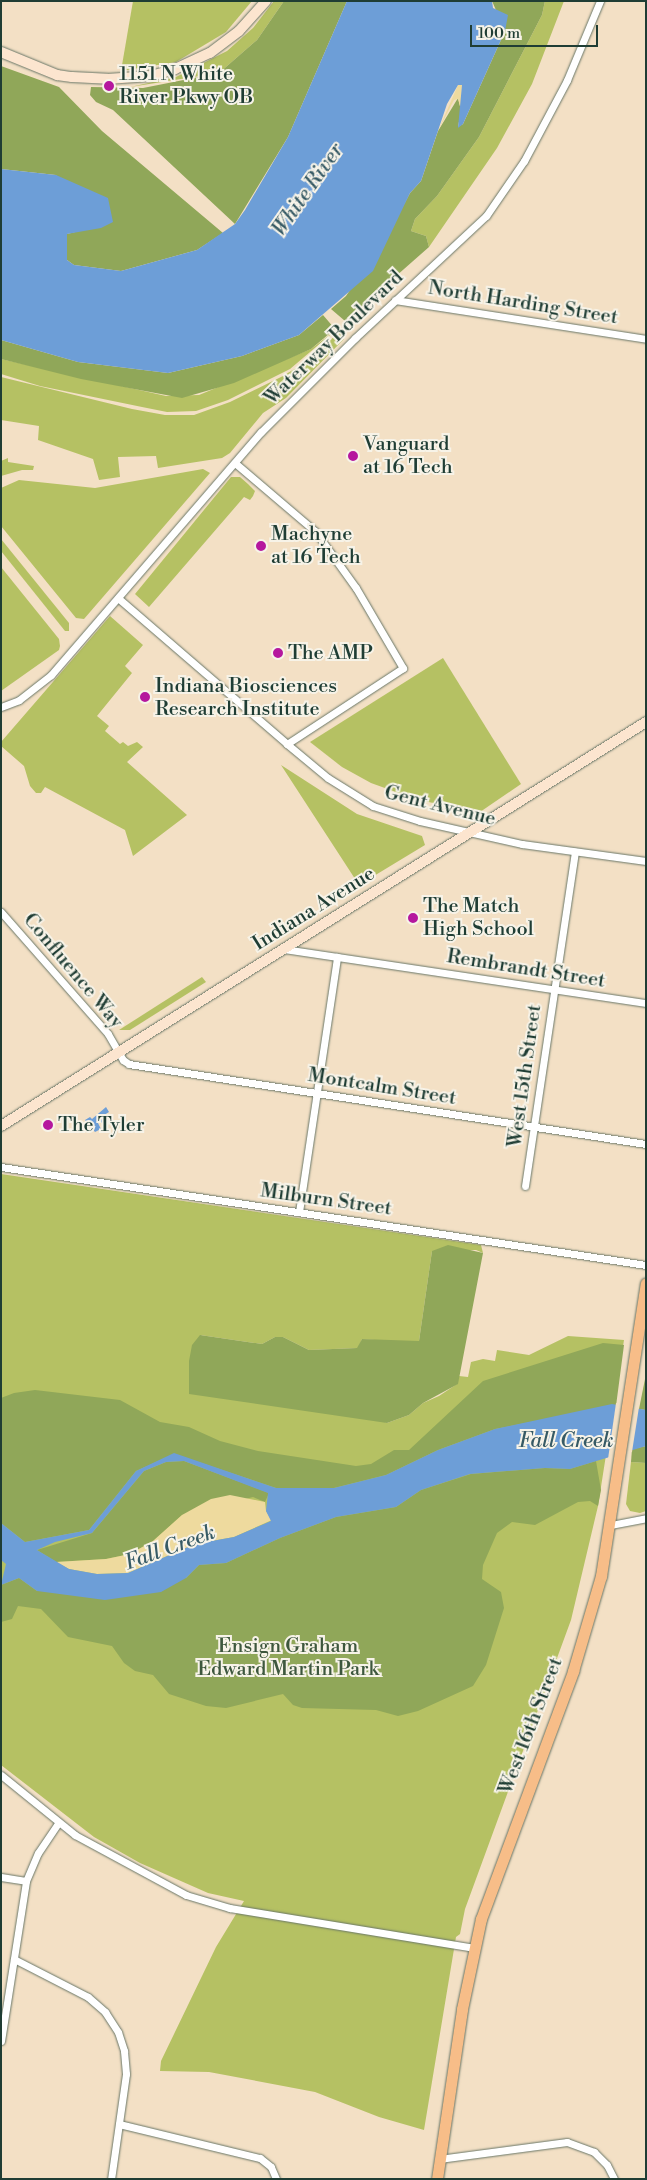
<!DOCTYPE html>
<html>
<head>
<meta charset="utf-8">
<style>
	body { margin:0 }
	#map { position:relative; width:647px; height:2180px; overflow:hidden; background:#f3e0c5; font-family:"Libre Bodoni",serif }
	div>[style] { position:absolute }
	.green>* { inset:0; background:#b5c163 }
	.forest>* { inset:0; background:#90a759 }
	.sand>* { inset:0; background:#eeda9e }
	.water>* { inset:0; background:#6d9ed7 }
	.pier>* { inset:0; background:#f3e0c5 }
	.roads { filter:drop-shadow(0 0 1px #697667) drop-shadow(0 0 1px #697667) }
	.street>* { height:7px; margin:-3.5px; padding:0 3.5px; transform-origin:3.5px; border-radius:3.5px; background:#fff }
	.secondary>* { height:10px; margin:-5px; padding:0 5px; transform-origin:5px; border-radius:5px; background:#fce5cf }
	.primary>* { height:11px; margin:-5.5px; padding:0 5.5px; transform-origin:5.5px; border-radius:5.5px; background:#f7bd88 }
	.dots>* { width:14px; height:14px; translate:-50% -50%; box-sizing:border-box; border:2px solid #f7f3e8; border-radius:50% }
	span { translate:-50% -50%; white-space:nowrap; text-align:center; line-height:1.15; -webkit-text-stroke:4px #f7f3e8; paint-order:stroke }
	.poi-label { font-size:20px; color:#1f3d34 }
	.left { translate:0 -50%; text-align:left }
	.street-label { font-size:20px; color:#1f3d34 }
	.park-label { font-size:20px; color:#3d573d }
	.water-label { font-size:21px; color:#365a65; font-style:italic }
	.frame { position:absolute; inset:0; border:2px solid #1f3d34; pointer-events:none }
	.scale { position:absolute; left:470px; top:25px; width:128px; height:22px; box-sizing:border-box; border:2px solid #1f3d34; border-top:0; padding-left:6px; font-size:15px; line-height:18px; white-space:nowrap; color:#1f3d34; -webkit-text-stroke:4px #f7f3e8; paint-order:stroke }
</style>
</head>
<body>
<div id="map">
	<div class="green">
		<div style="clip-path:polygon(133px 1px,252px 1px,226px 32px,176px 62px,121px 71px)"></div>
		<div style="clip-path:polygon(274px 1px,284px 1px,257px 40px,219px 73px,130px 87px,176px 77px,227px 51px,253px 28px)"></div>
		<div style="clip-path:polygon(545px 1px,564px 1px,532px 84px,497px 148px,429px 247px,426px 236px,411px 231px,415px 219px,437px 196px,479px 137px,542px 15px)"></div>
		<div style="clip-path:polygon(336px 330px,290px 369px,228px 400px,196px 411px,167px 412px,142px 407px,40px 386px,1px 374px,1px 359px,166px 396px,199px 395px,311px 349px)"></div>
		<div style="clip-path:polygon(339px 332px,344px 339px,286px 398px,263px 413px,230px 453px,222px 458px,158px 468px,156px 456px,118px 457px,120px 477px,99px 480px,93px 459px,38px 440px,39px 426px,1px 420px,1px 377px,132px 409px,165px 415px,194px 415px,230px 402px,281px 377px,308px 361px)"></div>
		<div style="clip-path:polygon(8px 458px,8px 462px,34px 466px,33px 470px,22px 470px,1px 476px,1px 461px)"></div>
		<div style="clip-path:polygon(203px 469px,210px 473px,84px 619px,76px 618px,1px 526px,1px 488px,19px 480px,95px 488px)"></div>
		<div style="clip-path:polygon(231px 477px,240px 477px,248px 484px,255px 491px,253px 496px,250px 500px,244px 497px,149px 607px,135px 594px)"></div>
		<div style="clip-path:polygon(1px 539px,69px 623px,69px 631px,65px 631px,1px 551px)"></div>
		<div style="clip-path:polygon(1px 567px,59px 639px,60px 646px,59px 650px,1px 691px)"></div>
		<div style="clip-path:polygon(110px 616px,143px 645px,125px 666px,132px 673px,97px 716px,109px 726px,105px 731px,120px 744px,123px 742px,128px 746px,137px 742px,143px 747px,127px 762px,187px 815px,133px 856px,125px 830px,45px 787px,41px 793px,36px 793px,30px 786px,24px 766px,1px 746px,1px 742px)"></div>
		<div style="clip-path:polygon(443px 658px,521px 784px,480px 812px,418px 800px,371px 783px,342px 767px,310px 742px)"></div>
		<div style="clip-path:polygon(281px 765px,357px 814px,422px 836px,425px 845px,359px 885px)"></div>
		<div style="clip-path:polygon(202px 977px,206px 982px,130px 1030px,119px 1030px)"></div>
		<div style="clip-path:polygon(1px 1174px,481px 1245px,483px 1253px,476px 1250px,432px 1251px,419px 1341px,412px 1343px,362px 1339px,358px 1348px,309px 1350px,283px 1337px,275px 1337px,262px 1344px,200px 1335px,387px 1423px,409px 1415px,423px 1403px,439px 1396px,457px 1384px,459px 1376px,468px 1377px,471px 1362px,483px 1359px,495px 1361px,497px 1350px,529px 1355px,568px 1336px,624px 1340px,598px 1506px,571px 1620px,465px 1909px,460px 1934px,456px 1937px,424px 2130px,379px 2117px,315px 2092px,209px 2072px,160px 2071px,161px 2061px,216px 1947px,244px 1901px,208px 1893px,140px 1863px,94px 1837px,1px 1765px)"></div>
		<div style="clip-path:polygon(631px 1462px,646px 1463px,646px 1511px,640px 1513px,630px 1511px,626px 1504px)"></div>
	</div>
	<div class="forest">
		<div style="clip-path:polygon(284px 1px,347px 1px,288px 137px,235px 224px,113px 110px,96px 102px,90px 95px,91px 87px,143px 88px,219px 73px,257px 40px)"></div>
		<div style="clip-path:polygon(492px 1px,545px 1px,542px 15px,479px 137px,437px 196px,415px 219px,411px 231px,426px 236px,429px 247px,345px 321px,331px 309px,346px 296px,391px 229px,410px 193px,421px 181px,438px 131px,458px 98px,461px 110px,458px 127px,463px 124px,505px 31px)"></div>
		<div style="clip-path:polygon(1px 66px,59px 87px,102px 131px,223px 233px,197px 250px,121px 271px,74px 265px,67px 260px,67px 234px,79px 231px,56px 175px,1px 169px)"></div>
		<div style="clip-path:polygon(323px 315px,335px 329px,311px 349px,234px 383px,182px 398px,81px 379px,1px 359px,1px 340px,78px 362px,168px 373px,242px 356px,299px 335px)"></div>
		<div style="clip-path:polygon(448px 1245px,483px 1253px,458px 1384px,423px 1403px,409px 1415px,387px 1423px,189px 1394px,189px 1361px,192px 1345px,200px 1335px,262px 1344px,275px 1337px,283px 1337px,309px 1350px,357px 1348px,362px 1339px,419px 1341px,432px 1251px)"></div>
		<div style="clip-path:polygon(603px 1343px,624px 1345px,616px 1406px,495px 1429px,438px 1450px,386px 1475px,334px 1488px,276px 1488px,174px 1454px,136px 1471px,89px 1530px,25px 1542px,1px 1523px,1px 1398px,14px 1393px,35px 1390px,120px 1400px,160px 1422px,189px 1427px,220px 1441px,258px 1451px,356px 1466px,371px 1464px,394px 1450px,409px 1450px,483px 1381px)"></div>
		<div style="clip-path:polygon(646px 1374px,646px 1410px,645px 1410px,639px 1409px)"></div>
		<div style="clip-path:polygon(646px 1446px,646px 1463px,631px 1462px,632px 1449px)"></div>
		<div style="clip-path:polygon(184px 1461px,269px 1493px,265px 1502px,253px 1497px,182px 1515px,153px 1541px,130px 1554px,106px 1559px,56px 1562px,37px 1550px,92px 1533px,144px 1471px,166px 1462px)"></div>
		<div style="clip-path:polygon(596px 1461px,601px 1490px,598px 1506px,590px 1501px,578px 1502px,535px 1525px,512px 1522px,497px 1533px,483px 1565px,482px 1579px,501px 1592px,504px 1608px,486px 1665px,473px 1686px,418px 1711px,398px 1716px,376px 1710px,302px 1708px,293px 1705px,283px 1694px,226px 1708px,206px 1706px,169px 1694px,153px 1675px,135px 1671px,124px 1663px,112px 1646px,68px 1637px,41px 1609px,18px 1606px,12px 1619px,1px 1622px,1px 1585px,19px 1578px,37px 1591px,186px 1578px,199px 1565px,226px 1563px,280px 1538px,336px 1517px,396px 1507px,421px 1490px,471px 1474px,545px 1468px,570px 1469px)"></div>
	</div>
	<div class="sand">
		<div style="clip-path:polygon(458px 85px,462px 85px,461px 110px,458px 99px,454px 100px,438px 131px)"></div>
		<div style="clip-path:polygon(230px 1495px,265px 1502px,266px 1511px,272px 1520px,234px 1537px,195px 1544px,128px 1573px,97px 1574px,69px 1569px,56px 1562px,106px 1559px,130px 1554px,153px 1541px,182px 1515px,211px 1499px)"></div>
	</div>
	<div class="water">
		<div style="clip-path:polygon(347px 1px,492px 1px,493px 8px,508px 15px,505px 31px,463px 124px,458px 128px,462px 85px,458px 85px,447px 104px,421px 181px,410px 193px,373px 271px,299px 335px,242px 356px,168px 373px,78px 362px,1px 340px,1px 169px,56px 175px,108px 198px,113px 222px,101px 228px,67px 234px,67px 260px,74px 265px,121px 271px,197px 250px,235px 224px,245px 210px,288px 137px)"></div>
		<div style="clip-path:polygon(106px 1107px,109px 1112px,101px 1117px,104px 1122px,98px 1123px,101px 1129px,95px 1132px,85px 1120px,90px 1117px,92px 1119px)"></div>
		<div style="clip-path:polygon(evenodd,612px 1404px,646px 1410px,646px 1446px,570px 1469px,545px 1468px,470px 1474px,421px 1490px,396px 1507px,336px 1517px,280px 1538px,226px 1563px,199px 1565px,186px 1578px,161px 1592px,105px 1600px,37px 1591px,19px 1578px,1px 1585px,6px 1564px,1px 1560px,1px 1523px,25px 1542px,89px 1530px,136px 1471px,174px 1453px,276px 1488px,334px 1488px,386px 1475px,438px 1450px,495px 1429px,612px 1404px,184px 1461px,268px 1493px,266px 1511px,271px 1521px,234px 1537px,195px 1544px,128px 1573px,97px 1574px,69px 1569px,37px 1550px,55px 1542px,92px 1533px,144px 1471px,166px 1462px,184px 1461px)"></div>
	</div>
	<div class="pier">
		<div style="clip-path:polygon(616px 1403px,639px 1407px,632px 1452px,608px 1459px)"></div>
	</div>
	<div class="roads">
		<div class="street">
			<div style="left:395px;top:300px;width:254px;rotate:8.8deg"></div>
			<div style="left:235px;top:463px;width:105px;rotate:40.4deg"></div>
			<div style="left:315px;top:531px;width:70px;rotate:54.3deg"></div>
			<div style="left:356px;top:588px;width:93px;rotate:59.6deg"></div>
			<div style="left:403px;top:668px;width:139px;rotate:146.8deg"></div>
			<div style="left:118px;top:598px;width:223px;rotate:40.8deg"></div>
			<div style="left:287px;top:744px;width:53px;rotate:39.7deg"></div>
			<div style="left:328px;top:778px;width:53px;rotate:31.9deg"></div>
			<div style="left:373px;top:806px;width:49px;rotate:17.7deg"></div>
			<div style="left:420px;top:821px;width:105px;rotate:12.7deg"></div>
			<div style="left:522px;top:844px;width:125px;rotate:7.8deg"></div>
			<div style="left:1px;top:707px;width:19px;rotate:-21deg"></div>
			<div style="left:19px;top:700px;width:41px;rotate:-38deg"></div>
			<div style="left:51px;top:675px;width:321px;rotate:-49.2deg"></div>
			<div style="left:261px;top:432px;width:133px;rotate:-45deg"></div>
			<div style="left:355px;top:338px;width:179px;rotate:-43deg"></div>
			<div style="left:486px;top:216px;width:67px;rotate:-55.4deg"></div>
			<div style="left:524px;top:161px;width:92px;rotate:-62deg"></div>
			<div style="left:567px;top:80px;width:86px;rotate:-67.3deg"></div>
			<div style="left:1px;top:912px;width:162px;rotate:48.7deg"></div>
			<div style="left:108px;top:1034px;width:30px;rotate:60deg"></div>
			<div style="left:123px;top:1060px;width:7px;rotate:34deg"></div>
			<div style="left:129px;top:1064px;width:523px;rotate:8.8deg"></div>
			<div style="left:284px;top:949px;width:366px;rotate:8.5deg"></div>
			<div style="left:1px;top:1167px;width:652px;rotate:8.64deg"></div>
			<div style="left:525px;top:1186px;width:338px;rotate:-81.5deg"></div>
			<div style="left:299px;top:1212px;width:258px;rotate:-81.5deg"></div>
			<div style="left:611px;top:1525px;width:36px;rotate:-11deg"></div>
			<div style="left:1px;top:1775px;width:95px;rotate:39deg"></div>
			<div style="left:75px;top:1835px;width:126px;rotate:28.4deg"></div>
			<div style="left:186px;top:1895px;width:46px;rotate:16.5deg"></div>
			<div style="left:230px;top:1908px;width:246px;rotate:9.3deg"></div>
			<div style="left:1px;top:1877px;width:25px;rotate:9deg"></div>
			<div style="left:14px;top:1959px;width:83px;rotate:27.2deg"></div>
			<div style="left:88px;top:1997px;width:23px;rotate:41deg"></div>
			<div style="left:105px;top:2012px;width:24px;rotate:57deg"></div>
			<div style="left:118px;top:2032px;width:20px;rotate:72deg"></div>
			<div style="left:124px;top:2051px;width:23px;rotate:85deg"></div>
			<div style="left:126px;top:2074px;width:106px;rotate:98.1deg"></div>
			<div style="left:1px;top:2041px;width:162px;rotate:-81.1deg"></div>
			<div style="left:26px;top:1881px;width:30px;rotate:-67deg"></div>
			<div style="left:38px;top:1853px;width:36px;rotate:-56deg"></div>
			<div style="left:119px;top:2124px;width:145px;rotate:13.6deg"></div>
			<div style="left:260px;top:2158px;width:14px;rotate:39deg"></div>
			<div style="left:271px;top:2167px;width:13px;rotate:67deg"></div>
			<div style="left:439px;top:2159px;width:129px;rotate:-7.6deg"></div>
			<div style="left:567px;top:2142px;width:29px;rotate:20deg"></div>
			<div style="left:594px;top:2152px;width:18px;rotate:45deg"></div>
			<div style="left:607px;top:2165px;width:16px;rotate:63deg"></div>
		</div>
		<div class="secondary">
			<div style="left:1px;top:52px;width:61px;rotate:22.3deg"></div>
			<div style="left:57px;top:75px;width:15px;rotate:8deg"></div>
			<div style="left:72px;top:77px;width:35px;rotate:3deg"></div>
			<div style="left:107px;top:79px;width:44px;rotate:-3.9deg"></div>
			<div style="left:151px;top:76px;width:25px;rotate:-16deg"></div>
			<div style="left:175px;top:69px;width:38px;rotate:-25deg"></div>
			<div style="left:210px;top:53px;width:36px;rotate:-37deg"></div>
			<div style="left:239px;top:31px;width:40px;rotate:-48deg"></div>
			<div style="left:1px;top:1126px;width:761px;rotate:-32.06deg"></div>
		</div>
		<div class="primary">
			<div style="left:437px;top:2179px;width:172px;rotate:-81.6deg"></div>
			<div style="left:462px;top:2009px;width:92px;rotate:-78.1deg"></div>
			<div style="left:481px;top:1919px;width:265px;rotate:-69.6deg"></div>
			<div style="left:573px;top:1671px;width:99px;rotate:-73.6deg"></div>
			<div style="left:601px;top:1576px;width:296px;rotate:-81.3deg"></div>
		</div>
	</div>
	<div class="dots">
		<div style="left:109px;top:86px;background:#b5179e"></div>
		<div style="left:353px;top:456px;background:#b5179e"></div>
		<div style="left:261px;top:546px;background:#b5179e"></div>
		<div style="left:278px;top:653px;background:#b5179e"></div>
		<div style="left:145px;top:697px;background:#b5179e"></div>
		<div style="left:413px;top:918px;background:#b5179e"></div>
		<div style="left:48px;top:1125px;background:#b5179e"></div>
	</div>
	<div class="poi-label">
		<span class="left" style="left:119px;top:86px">1151 N White<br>River Pkwy OB</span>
		<span class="left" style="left:363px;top:456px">Vanguard<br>at 16 Tech</span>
		<span class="left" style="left:271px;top:546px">Machyne<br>at 16 Tech</span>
		<span class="left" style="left:288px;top:653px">The AMP</span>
		<span class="left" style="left:155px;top:698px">Indiana Biosciences<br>Research Institute</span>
		<span class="left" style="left:423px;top:918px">The Match<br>High School</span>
		<span class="left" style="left:58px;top:1125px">The Tyler</span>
	</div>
	<div class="street-label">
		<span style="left:523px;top:303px;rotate:9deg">North Harding Street</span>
		<span style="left:334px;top:338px;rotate:-44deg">Waterway Boulevard</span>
		<span style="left:440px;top:806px;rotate:14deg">Gent Avenue</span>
		<span style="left:314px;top:909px;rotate:-32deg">Indiana Avenue</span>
		<span style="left:526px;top:969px;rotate:9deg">Rembrandt Street</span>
		<span style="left:73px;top:971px;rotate:50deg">Confluence Way</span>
		<span style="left:525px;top:1076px;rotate:-82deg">West 15th Street</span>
		<span style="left:382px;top:1087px;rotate:9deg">Montcalm Street</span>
		<span style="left:326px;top:1200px;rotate:8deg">Milburn Street</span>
		<span style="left:531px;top:1726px;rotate:-69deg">West 16th Street</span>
	</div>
	<div class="park-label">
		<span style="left:288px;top:1658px">Ensign Graham<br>Edward Martin Park</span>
	</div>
	<div class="water-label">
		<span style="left:308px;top:190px;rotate:-55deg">White River</span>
		<span style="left:566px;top:1441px">Fall Creek</span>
		<span style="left:170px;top:1548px;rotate:-20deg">Fall Creek</span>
	</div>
	<div class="frame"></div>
	<div class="scale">100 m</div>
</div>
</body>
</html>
